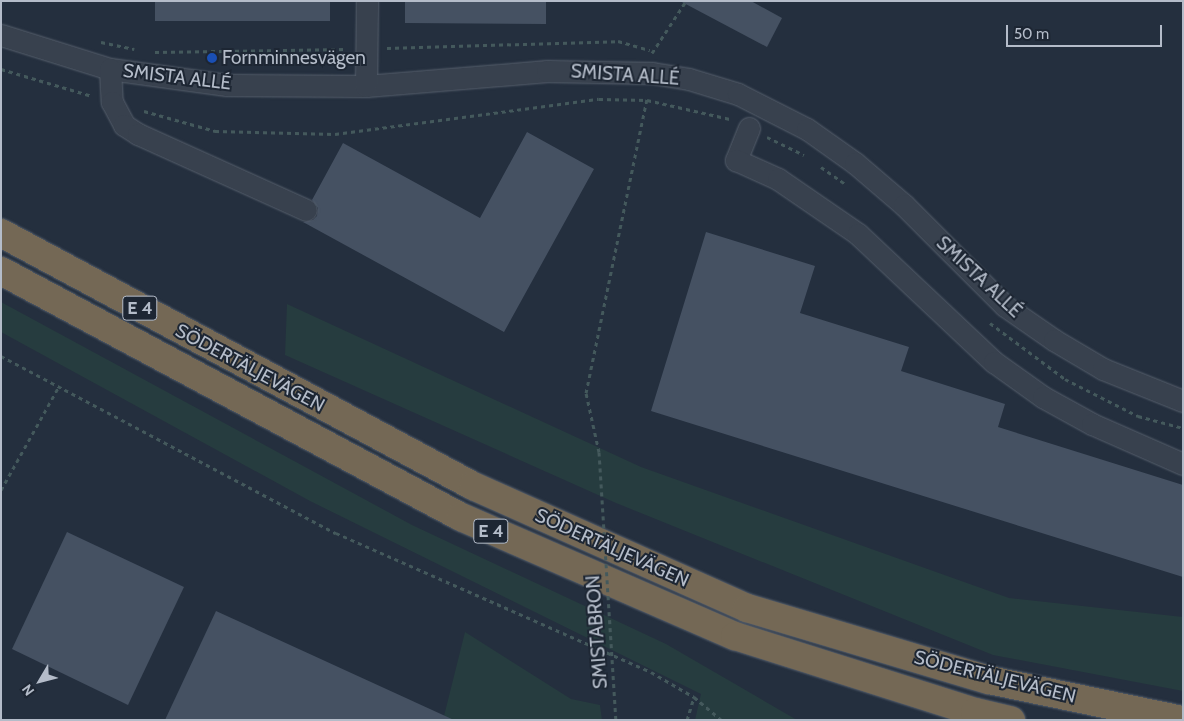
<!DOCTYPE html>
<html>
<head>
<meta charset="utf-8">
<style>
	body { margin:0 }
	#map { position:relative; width:1184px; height:721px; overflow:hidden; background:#242f3e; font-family:Cabin,sans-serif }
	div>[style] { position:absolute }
	.green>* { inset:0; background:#263c3f }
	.building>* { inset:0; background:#455162 }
	.path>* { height:3px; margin-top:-1.5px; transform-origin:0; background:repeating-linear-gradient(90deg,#44595c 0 4px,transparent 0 8px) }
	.roads { filter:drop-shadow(0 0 1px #565f6c) drop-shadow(0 0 1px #565f6c) }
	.minor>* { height:21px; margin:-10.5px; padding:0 10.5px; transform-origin:10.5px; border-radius:10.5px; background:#38414e }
	.highway>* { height:28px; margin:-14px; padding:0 14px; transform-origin:14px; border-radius:14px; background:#746855 }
	.path-bridge>* { height:3px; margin-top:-1.5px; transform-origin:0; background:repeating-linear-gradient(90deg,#44595c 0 4px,transparent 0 8px) }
	.dots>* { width:14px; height:14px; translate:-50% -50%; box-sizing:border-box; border:2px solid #1d2633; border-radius:50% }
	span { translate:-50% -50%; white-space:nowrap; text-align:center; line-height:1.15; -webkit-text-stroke:4px #1d2633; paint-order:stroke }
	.shield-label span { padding:1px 4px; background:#1d2633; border:1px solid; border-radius:4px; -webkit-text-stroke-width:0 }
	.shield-label { font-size:18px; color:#b4bcc9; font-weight:700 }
	.poi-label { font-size:19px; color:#b4bcc9 }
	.left { translate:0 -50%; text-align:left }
	.street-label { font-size:19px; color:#b4bcc9 }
	.frame { position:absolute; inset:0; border:2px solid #b4bcc9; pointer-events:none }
	.north { position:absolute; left:15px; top:656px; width:50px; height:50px; -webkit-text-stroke:4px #1d2633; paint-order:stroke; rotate:233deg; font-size:14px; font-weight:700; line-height:20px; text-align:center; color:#b4bcc9 }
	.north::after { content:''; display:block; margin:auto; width:18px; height:22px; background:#b4bcc9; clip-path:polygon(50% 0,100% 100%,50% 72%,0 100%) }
	.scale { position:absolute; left:1006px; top:25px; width:156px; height:22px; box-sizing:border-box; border:2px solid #b4bcc9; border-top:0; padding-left:6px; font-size:15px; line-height:18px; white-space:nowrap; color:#b4bcc9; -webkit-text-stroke:4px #1d2633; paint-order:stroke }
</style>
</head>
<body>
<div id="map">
	<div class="green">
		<div style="clip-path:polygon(1px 302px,412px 525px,666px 644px,797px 720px,695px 720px,701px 694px,310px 501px,1px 332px)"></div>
		<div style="clip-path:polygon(287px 304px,641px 467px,1009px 598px,1183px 617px,1183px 691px,993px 655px,616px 503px,285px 355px)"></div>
		<div style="clip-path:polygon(465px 632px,571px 699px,600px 705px,602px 720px,443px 720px)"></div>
	</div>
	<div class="building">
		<div style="clip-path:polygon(155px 1px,330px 1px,330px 21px,155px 21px)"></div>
		<div style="clip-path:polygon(405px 1px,546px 1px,546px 24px,405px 23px)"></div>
		<div style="clip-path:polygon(680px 1px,751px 1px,782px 18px,767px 47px)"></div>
		<div style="clip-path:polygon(527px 132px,594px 169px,504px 332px,303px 222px,313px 220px,317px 216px,318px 208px,312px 200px,343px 143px,480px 218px)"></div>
		<div style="clip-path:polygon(706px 232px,815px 266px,800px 313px,909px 347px,901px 371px,1005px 404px,998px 427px,1183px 485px,1183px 577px,651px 411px)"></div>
		<div style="clip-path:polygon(67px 532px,184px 587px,128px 705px,12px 649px)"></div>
		<div style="clip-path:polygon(216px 611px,454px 720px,165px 720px)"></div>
	</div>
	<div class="path">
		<div style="left:101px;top:42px;width:34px;rotate:12deg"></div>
		<div style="left:387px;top:48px;width:231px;rotate:-1.7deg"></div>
		<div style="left:618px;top:41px;width:33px;rotate:16deg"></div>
		<div style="left:155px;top:52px;width:191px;rotate:-0.9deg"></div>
		<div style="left:652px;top:53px;width:62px;rotate:-56.8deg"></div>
		<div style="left:1px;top:69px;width:95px;rotate:16.5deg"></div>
		<div style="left:144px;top:111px;width:74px;rotate:15.7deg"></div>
		<div style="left:215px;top:131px;width:120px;rotate:1.4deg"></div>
		<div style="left:335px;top:134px;width:266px;rotate:-7.6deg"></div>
		<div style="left:599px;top:99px;width:48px;rotate:1.2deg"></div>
		<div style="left:647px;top:100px;width:85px;rotate:12.9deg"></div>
		<div style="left:767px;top:137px;width:41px;rotate:25.9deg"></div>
		<div style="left:821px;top:167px;width:29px;rotate:35deg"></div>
		<div style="left:990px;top:323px;width:94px;rotate:36.7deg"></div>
		<div style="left:1065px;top:379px;width:82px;rotate:26.9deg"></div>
		<div style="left:1138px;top:416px;width:47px;rotate:14.9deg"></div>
		<div style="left:1px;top:356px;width:379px;rotate:27.9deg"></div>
		<div style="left:336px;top:533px;width:344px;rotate:23.8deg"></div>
		<div style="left:651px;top:672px;width:50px;rotate:30.2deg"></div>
		<div style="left:694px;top:697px;width:35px;rotate:40deg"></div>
		<div style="left:599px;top:452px;width:60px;rotate:-102.4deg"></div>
		<div style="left:586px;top:393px;width:300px;rotate:-78.3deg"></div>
		<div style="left:1px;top:490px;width:117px;rotate:-60.8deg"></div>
		<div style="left:687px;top:720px;width:24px;rotate:-73deg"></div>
	</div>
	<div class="roads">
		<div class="minor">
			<div style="left:1px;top:35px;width:114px;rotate:17.3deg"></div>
			<div style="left:110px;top:69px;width:118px;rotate:7.8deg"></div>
			<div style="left:227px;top:85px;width:139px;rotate:0.4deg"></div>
			<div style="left:366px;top:86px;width:182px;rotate:-4.7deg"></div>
			<div style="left:547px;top:71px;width:105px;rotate:1.1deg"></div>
			<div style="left:652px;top:73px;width:37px;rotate:9deg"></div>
			<div style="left:689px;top:79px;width:51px;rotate:17deg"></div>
			<div style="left:738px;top:94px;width:77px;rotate:26.9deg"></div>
			<div style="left:807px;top:129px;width:59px;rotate:35.3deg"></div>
			<div style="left:855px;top:163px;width:65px;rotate:40.6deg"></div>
			<div style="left:904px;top:205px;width:143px;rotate:45deg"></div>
			<div style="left:1005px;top:306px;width:60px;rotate:34.8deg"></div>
			<div style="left:1054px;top:340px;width:57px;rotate:30.6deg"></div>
			<div style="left:1103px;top:369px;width:86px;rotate:21.8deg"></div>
			<div style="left:110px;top:69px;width:33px;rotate:87deg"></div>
			<div style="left:112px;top:102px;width:26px;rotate:62deg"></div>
			<div style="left:124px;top:125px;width:17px;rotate:33deg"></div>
			<div style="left:138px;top:134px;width:184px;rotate:24.3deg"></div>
			<div style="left:366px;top:86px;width:85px;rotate:-89.3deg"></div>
			<div style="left:749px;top:128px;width:35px;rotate:112deg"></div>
			<div style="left:736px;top:160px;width:46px;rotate:24.3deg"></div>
			<div style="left:778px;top:179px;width:97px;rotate:34.5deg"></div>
			<div style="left:858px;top:234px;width:187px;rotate:43.3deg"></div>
			<div style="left:994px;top:362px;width:60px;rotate:35.5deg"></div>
			<div style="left:1043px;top:397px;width:56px;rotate:28.9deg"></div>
			<div style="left:1092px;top:424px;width:99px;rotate:23.7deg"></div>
		</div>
		<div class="highway">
			<div style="left:1px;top:233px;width:536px;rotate:28.19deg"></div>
			<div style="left:473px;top:486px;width:300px;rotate:24deg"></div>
			<div style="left:747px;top:608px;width:252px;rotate:16.6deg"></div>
			<div style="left:989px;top:680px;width:197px;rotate:11.7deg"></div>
			<div style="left:1px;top:271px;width:522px;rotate:28.14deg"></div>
			<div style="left:461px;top:517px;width:299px;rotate:23.5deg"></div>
			<div style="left:735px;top:636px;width:252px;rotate:17.6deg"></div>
			<div style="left:975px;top:712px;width:37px;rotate:13deg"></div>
		</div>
	</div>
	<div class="path-bridge">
		<div style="left:599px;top:452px;width:269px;rotate:86.4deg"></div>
	</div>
	<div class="dots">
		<div style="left:212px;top:58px;background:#1a4fb4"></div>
	</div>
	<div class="shield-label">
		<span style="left:140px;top:308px">E 4</span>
		<span style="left:491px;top:531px">E 4</span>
	</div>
	<div class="poi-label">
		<span class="left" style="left:222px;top:58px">Fornminnesvägen</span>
	</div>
	<div class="street-label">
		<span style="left:625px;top:75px;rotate:4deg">SMISTA ALLÉ</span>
		<span style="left:177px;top:77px;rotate:7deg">SMISTA ALLÉ</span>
		<span style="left:979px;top:277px;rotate:43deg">SMISTA ALLÉ</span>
		<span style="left:250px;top:368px;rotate:28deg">SÖDERTÄLJEVÄGEN</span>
		<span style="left:612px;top:548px;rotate:24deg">SÖDERTÄLJEVÄGEN</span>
		<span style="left:597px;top:632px;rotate:-94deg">SMISTABRON</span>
		<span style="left:995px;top:677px;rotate:14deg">SÖDERTÄLJEVÄGEN</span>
	</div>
	<div class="frame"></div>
	<div class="north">N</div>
	<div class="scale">50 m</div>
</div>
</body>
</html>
